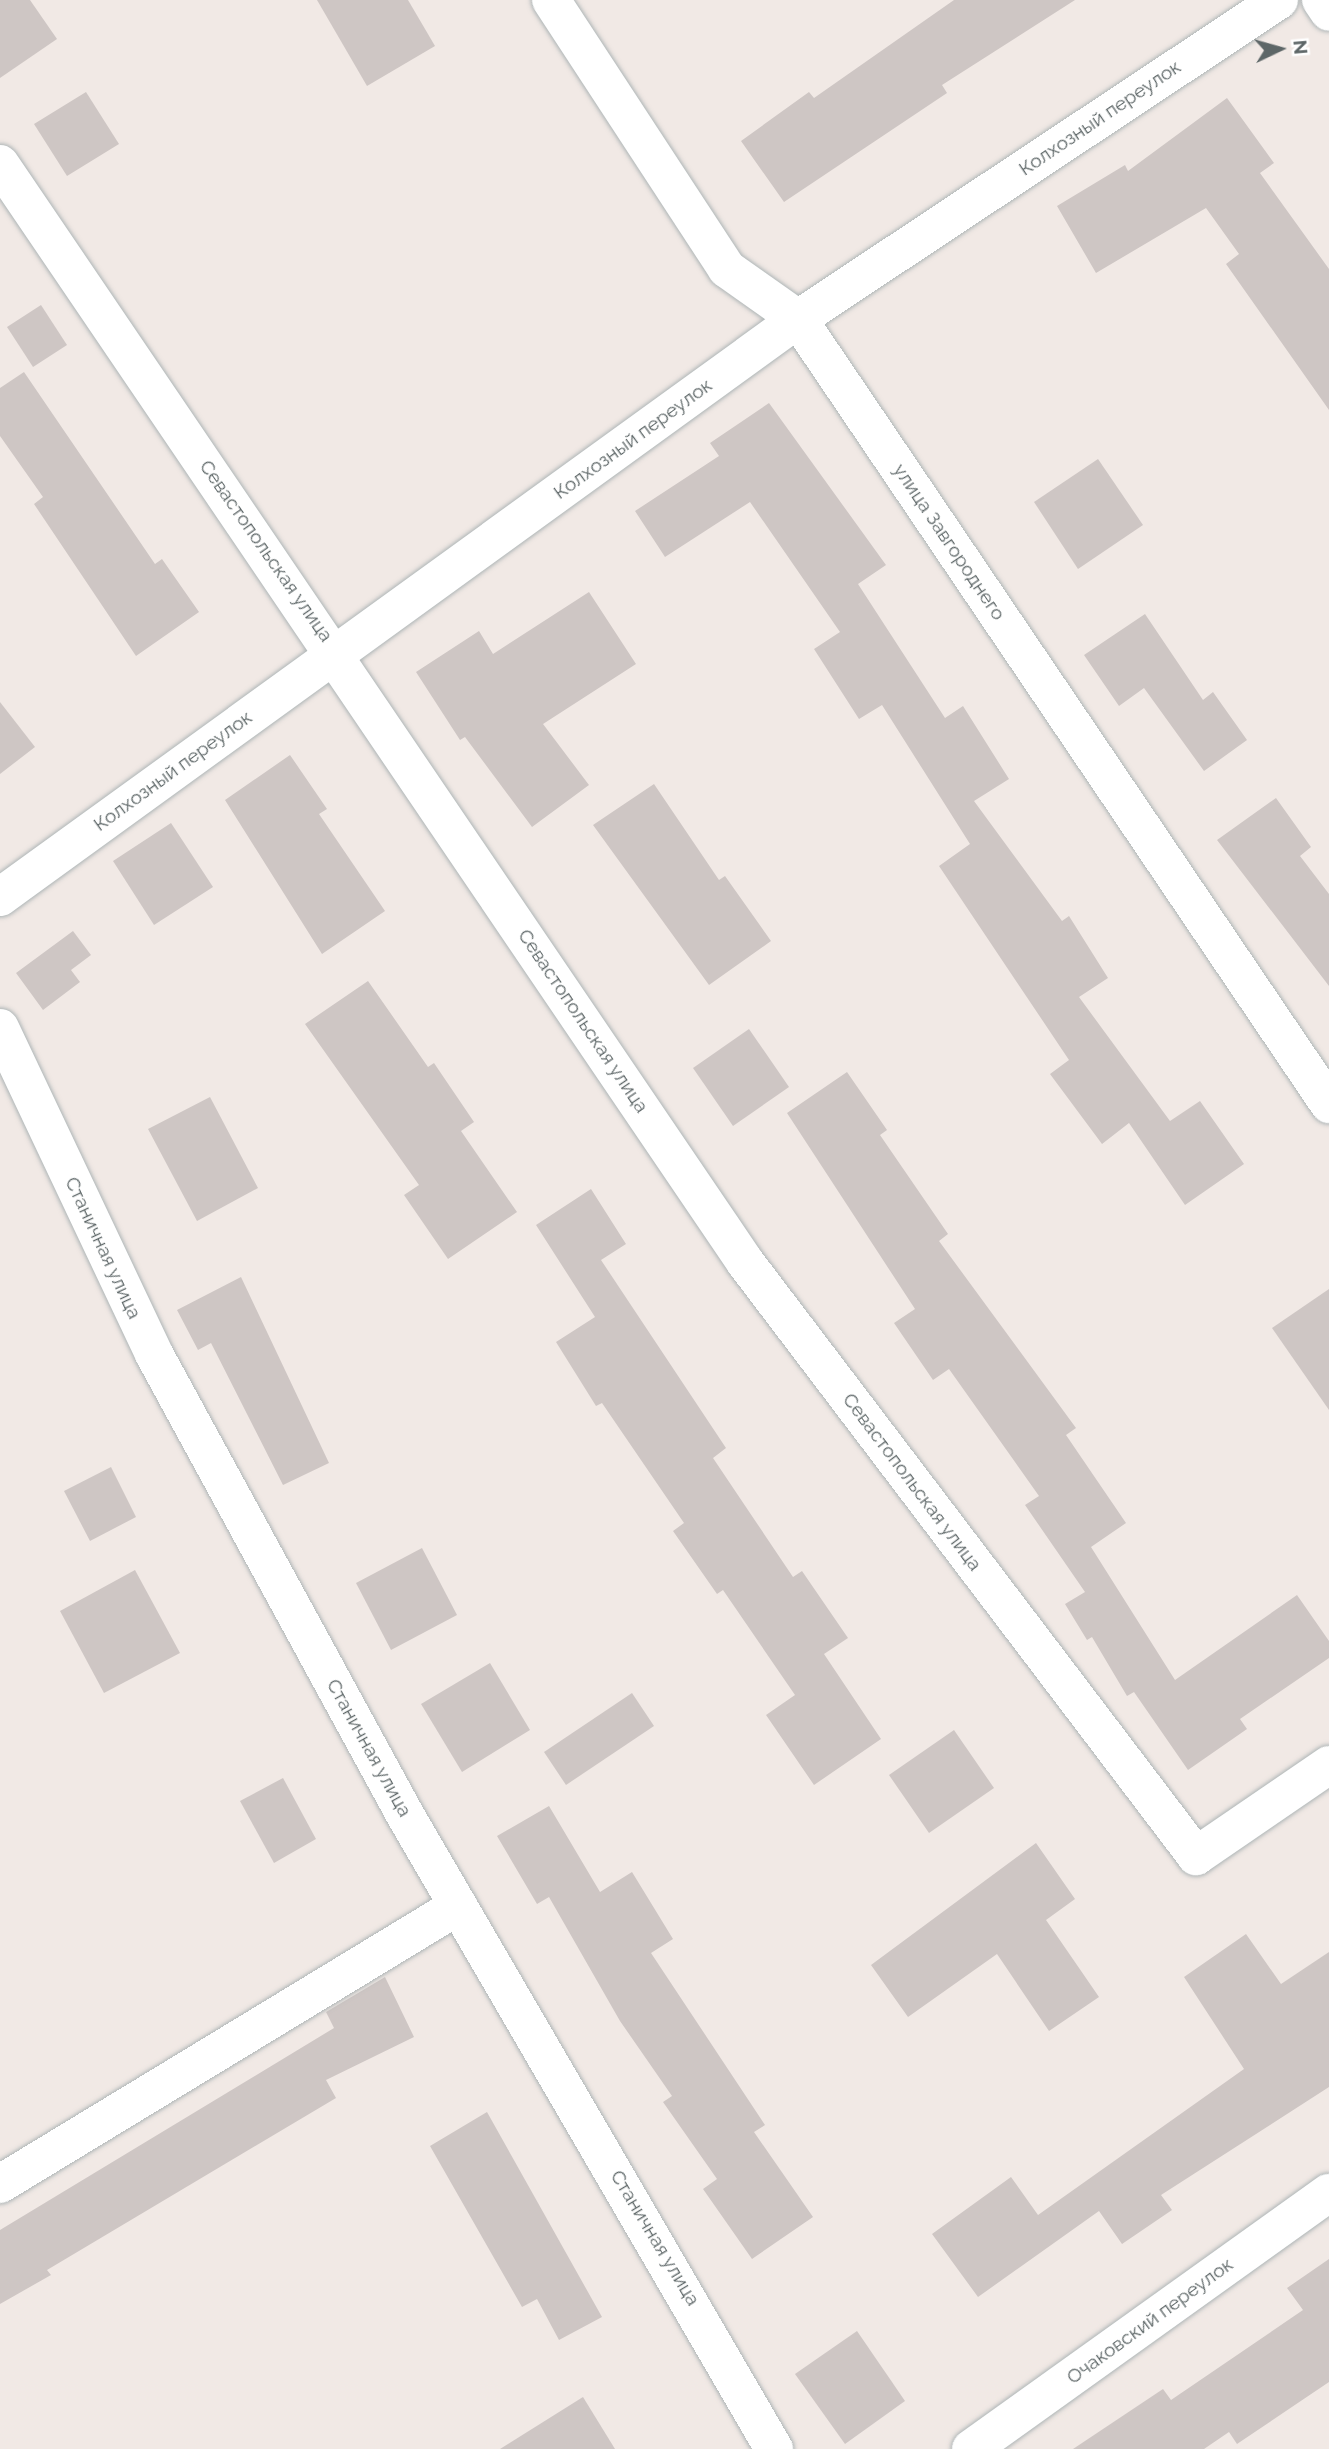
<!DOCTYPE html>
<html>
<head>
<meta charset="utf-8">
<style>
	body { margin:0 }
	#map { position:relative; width:1329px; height:2449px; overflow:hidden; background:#f1e9e5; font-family:Raleway,sans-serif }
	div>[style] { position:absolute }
	.building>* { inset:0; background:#cec6c4 }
	.roads { filter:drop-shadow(0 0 2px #aeb5b6) drop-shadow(0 0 2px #aeb5b6) }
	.minor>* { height:38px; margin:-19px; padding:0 19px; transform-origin:19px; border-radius:19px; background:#fff }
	span { translate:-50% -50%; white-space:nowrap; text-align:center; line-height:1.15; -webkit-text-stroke:5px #fff; paint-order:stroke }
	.street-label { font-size:19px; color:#5d6667 }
	.north { position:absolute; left:1245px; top:14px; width:70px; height:70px; -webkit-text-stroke:5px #fff; paint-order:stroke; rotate:85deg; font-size:19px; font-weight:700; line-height:28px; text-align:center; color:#5d6667 }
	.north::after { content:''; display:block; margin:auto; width:24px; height:32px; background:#5d6667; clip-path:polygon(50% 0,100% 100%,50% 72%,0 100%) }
</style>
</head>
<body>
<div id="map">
	<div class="building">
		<div style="clip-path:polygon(0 0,30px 0,57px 39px,0 78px)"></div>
		<div style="clip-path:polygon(317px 0,408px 0,435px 46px,367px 86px)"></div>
		<div style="clip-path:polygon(954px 0,1075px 0,942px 85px,947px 93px,784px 202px,741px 141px,809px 92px,814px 98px)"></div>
		<div style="clip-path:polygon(86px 92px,119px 144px,67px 176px,34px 124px)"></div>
		<div style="clip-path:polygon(1227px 98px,1274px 163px,1260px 173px,1329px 269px,1329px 410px,1226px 264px,1239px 254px,1206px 208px,1096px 273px,1057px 206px,1125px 165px,1128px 171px)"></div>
		<div style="clip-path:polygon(41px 305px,67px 345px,33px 367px,7px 327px)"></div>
		<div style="clip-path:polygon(24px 372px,155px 564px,162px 559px,199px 612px,136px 656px,34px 504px,43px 497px,0 436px,0 388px)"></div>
		<div style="clip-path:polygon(769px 403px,886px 565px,858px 584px,945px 718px,963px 706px,1009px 779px,974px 801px,1062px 921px,1069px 916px,1108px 978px,1079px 997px,1170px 1121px,1200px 1101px,1244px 1164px,1185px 1205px,1129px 1123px,1102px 1144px,1050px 1074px,1069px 1060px,939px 866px,970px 844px,882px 705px,859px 719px,814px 649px,840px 632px,750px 502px,665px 557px,635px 511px,719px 456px,710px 443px)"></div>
		<div style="clip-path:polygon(1098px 459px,1143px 525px,1078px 569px,1034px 502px)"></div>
		<div style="clip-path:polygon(589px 592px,636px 664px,543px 724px,589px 785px,532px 827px,465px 737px,460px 740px,416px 672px,479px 631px,493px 654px)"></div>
		<div style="clip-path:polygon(1145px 614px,1203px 700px,1213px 692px,1247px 740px,1204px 771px,1144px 688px,1119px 706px,1084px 655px)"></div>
		<div style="clip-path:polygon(0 702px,35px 747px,0 774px)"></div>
		<div style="clip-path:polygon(290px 755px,327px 809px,319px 814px,385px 911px,322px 954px,225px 800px)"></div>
		<div style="clip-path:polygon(654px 784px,719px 880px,725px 876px,771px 941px,709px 985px,593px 825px)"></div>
		<div style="clip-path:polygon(1276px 798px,1311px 847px,1300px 856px,1329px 894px,1329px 986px,1217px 840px)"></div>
		<div style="clip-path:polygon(171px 823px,213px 887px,154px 925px,113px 861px)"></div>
		<div style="clip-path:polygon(73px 931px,91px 955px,71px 970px,80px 982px,43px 1010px,16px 973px)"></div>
		<div style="clip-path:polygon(368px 981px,428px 1067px,434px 1063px,474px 1122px,461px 1131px,517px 1212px,448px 1259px,404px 1195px,419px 1185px,305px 1024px)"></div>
		<div style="clip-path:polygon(749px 1029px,789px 1087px,733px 1126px,693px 1068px)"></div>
		<div style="clip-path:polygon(847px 1072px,887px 1130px,880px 1135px,948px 1234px,939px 1241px,1076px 1428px,1066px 1435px,1126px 1523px,1091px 1547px,1175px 1680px,1297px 1595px,1329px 1641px,1329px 1658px,1240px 1719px,1247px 1729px,1188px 1770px,1134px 1692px,1127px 1696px,1092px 1637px,1087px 1640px,1065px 1604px,1085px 1592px,1025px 1505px,1039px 1496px,949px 1369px,933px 1380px,894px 1323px,915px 1309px,787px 1113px)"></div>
		<div style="clip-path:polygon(210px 1097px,258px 1188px,197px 1221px,148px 1129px)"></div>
		<div style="clip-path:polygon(591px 1189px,626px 1244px,601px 1260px,726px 1448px,713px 1458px,793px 1577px,802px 1571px,848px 1638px,824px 1654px,881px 1739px,814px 1785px,766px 1715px,795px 1695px,723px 1590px,717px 1594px,673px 1531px,684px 1523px,602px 1403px,596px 1406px,556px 1342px,595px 1317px,536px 1225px)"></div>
		<div style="clip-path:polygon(241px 1277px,329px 1463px,283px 1485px,211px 1343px,198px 1350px,177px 1310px)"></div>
		<div style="clip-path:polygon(1329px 1289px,1329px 1410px,1272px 1328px)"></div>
		<div style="clip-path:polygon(111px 1467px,136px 1517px,90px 1541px,64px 1491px)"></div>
		<div style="clip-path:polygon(422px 1548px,457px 1615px,391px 1650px,356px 1583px)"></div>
		<div style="clip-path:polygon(135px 1570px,180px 1653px,104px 1693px,60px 1611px)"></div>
		<div style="clip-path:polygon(490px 1663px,530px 1730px,462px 1772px,421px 1704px)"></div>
		<div style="clip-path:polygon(632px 1693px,654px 1726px,566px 1785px,544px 1752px)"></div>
		<div style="clip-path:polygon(954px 1730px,994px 1788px,929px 1833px,889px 1775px)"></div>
		<div style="clip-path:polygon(283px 1778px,316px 1839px,274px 1863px,240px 1801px)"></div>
		<div style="clip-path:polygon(549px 1806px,600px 1892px,632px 1872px,673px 1939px,651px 1953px,765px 2125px,754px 2132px,813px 2217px,752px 2259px,703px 2189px,717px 2179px,663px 2102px,672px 2096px,620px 2021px,549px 1897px,537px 1904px,497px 1836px)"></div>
		<div style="clip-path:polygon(1036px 1843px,1075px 1899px,1046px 1920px,1099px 1997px,1049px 2031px,997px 1954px,908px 2017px,871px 1965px)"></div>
		<div style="clip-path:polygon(1246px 1934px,1281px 1984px,1329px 1952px,1329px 2087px,1161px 2195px,1172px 2210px,1122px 2244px,1099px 2211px,978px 2297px,932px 2234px,1011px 2177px,1038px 2215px,1244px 2069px,1184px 1977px)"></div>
		<div style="clip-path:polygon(385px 1977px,414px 2037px,326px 2080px,336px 2098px,47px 2270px,51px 2275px,0 2304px,0 2230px,334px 2028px,326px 2012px)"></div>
		<div style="clip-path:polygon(487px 2112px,602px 2317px,559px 2340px,537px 2299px,522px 2307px,430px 2146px)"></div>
		<div style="clip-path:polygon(1329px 2259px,1329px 2382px,1237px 2444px,1229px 2432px,1204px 2449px,1073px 2449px,1163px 2389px,1171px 2400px,1303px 2310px,1287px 2288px)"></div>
		<div style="clip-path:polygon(857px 2331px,905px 2401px,845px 2444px,795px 2374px)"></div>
		<div style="clip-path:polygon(583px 2397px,615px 2449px,500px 2449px)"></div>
	</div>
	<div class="roads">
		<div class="minor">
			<div style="left:551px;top:0;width:321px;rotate:56.8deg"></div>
			<div style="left:727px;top:269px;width:87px;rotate:35.2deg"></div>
			<div style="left:798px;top:319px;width:948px;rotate:55.92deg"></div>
			<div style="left:1321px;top:0;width:14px;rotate:56deg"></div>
			<div style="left:0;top:164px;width:1327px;rotate:55.84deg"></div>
			<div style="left:745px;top:1262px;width:746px;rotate:52.79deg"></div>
			<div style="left:1196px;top:1856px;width:161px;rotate:-34.4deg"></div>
			<div style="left:0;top:897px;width:985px;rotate:-35.92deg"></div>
			<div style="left:798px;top:319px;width:577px;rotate:-33.55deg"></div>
			<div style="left:0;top:1028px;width:361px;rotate:64.7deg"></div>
			<div style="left:154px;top:1354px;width:523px;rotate:61.42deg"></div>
			<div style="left:404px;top:1813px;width:736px;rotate:59.81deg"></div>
			<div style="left:0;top:2184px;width:536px;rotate:-31.26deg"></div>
			<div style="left:971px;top:2449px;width:440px;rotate:-35.6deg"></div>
		</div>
	</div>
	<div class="street-label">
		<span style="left:1100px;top:118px;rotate:-34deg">Колхозный переулок</span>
		<span style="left:633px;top:439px;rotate:-36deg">Колхозный переулок</span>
		<span style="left:949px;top:542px;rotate:56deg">улица Завгороднего</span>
		<span style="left:266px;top:551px;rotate:55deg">Севастопольская улица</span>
		<span style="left:173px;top:771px;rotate:-36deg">Колхозный переулок</span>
		<span style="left:583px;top:1021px;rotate:56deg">Севастопольская улица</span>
		<span style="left:103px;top:1248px;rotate:65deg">Станичная улица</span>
		<span style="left:912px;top:1482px;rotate:53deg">Севастопольская улица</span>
		<span style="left:369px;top:1748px;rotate:61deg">Станичная улица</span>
		<span style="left:655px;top:2238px;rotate:59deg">Станичная улица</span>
		<span style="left:1150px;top:2321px;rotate:-36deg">Очаковский переулок</span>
	</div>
	<div class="north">N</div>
</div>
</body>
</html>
